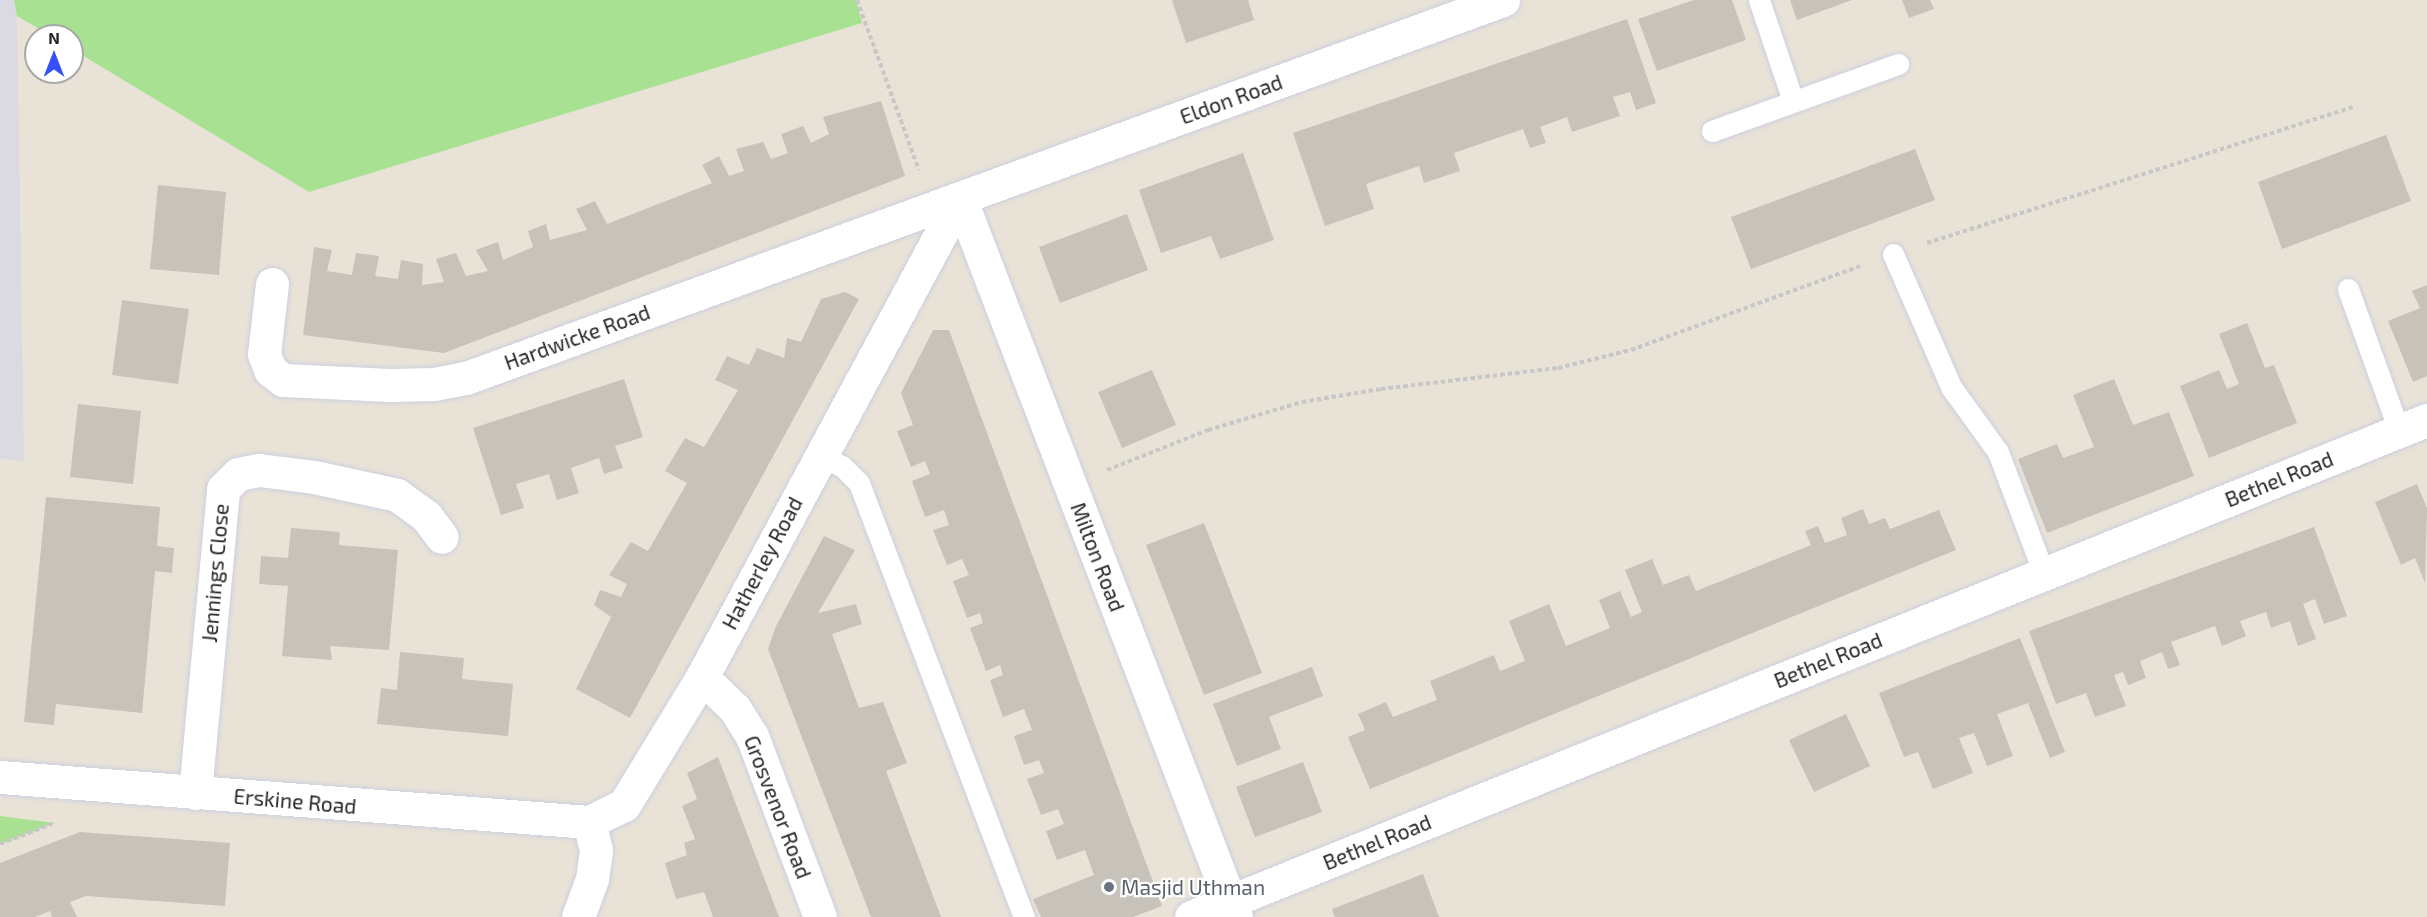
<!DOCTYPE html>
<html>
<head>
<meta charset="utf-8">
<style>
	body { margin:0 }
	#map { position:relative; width:2427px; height:917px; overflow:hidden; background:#e9e3d7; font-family:"Exo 2",sans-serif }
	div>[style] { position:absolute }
	.industrial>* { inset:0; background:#dbd9e1 }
	.green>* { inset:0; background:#a9e193 }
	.building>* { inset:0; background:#c7c2ba }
	.path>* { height:4px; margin-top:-2px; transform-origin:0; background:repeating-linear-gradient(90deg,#c7c7c7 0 4.5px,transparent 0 7.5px) }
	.roads { filter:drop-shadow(0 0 2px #cdcfe0) drop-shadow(0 0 2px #cdcfe0) }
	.lane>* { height:21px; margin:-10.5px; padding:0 10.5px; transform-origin:10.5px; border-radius:10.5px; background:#fff }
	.street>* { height:33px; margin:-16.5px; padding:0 16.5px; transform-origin:16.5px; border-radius:16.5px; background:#fff }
	.dots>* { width:16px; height:16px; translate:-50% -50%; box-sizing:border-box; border:3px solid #fff; border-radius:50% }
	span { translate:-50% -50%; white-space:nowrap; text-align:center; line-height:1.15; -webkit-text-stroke:4.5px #fff; paint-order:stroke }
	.street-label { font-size:21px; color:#262626 }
	.worship-label { font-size:21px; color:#5b616d }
	.left { translate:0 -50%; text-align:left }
	.north { position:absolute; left:24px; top:24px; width:60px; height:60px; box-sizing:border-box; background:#fff; border:2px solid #a8a8a8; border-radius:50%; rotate:0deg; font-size:16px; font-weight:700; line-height:24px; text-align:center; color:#262626 }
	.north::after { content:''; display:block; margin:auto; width:21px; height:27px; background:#364ff8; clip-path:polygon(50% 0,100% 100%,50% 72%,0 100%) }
</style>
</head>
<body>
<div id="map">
	<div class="industrial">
		<div style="clip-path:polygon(0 0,14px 0,17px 16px,24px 461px,0 459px)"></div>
	</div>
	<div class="green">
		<div style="clip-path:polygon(14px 0,856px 0,862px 23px,309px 192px,72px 49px,72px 36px,51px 36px,17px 16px)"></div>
		<div style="clip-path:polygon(0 816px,55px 823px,0 844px)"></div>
	</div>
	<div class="building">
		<div style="clip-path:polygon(1172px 0,1248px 0,1254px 20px,1186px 43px)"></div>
		<div style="clip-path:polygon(1694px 0,1732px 0,1746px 40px,1657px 71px,1638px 19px)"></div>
		<div style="clip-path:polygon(1790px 0,1852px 0,1797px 20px)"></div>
		<div style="clip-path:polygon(1902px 0,1930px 0,1934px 9px,1909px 18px)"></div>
		<div style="clip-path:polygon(1627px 19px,1656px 103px,1636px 110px,1630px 92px,1613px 97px,1620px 116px,1572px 132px,1567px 117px,1540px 127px,1546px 143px,1530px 148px,1523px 129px,1454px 153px,1460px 171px,1424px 183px,1419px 166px,1366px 184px,1374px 209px,1325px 226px,1293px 133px)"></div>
		<div style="clip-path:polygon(881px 101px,905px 176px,444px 353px,303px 335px,314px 247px,332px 250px,327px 271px,352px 275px,356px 253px,379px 256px,375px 276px,398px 279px,401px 260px,423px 264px,422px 285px,444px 282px,436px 259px,456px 253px,466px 276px,488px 271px,476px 250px,498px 242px,503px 260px,533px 247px,528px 231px,546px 224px,550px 240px,587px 230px,576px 209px,595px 201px,607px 224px,712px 183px,702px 165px,719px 156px,729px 176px,744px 171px,736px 149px,763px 142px,771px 159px,788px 153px,781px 134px,803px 126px,811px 143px,829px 134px,823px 117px)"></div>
		<div style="clip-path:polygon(2386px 135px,2411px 201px,2282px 249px,2258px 182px)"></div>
		<div style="clip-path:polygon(1915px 149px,1935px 200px,1751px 269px,1731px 217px)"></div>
		<div style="clip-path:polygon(1243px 153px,1274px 240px,1220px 259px,1211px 236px,1161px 253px,1139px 190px)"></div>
		<div style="clip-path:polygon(158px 185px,226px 192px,219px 275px,150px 269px)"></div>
		<div style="clip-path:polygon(1127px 214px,1148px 270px,1060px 303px,1039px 247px)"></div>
		<div style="clip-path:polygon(2427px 285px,2427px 376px,2413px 382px,2388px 321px,2420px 308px,2412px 291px)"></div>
		<div style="clip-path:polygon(845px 292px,859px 299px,630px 718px,576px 689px,611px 617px,594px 605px,600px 590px,621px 597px,627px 584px,609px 575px,631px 542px,648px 551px,687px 483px,665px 471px,685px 438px,704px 447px,738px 390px,715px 380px,727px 356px,749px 365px,757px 348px,784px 358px,787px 338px,801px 342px,821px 299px)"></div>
		<div style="clip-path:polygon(122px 300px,189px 309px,178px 384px,112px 375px)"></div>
		<div style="clip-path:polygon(2247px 323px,2265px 368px,2274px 365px,2297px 423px,2209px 458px,2180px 386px,2219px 370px,2227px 389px,2239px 384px,2219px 334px)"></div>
		<div style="clip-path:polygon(933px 330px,949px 330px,1162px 906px,1133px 917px,1041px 917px,1033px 899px,1094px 875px,1085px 850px,1057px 860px,1046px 831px,1064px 824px,1058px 809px,1041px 815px,1027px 779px,1044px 773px,1039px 760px,1024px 765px,1014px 736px,1032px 730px,1024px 709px,1003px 717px,990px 680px,1003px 675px,1000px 665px,986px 671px,970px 628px,983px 623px,980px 613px,967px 618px,953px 581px,969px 575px,962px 559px,947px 565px,933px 530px,949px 525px,944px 510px,925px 517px,912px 481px,930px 474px,925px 461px,911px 467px,897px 431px,913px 425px,901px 393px)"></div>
		<div style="clip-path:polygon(1152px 370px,1176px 425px,1122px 448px,1098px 392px)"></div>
		<div style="clip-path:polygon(624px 379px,643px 437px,615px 446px,623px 468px,604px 474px,599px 458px,571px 468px,579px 493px,557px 500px,549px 474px,516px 484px,524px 508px,501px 515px,473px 428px)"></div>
		<div style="clip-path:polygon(2114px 379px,2133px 425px,2169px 412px,2194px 476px,2047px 533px,2018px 459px,2057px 444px,2063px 458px,2094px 447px,2073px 395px)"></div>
		<div style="clip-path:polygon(78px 404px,141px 411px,133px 484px,70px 477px)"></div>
		<div style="clip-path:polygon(2417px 484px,2427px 508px,2425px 583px,2415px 558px,2401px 565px,2375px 502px)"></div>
		<div style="clip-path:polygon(46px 497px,160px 507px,157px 546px,174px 548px,172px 573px,155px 571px,142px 713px,56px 704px,54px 725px,24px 722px)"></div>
		<div style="clip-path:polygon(1863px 509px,1869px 524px,1885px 518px,1890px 529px,1939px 510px,1956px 550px,1370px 789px,1348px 737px,1365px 730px,1358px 714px,1386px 702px,1393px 717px,1437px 700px,1430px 681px,1494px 655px,1500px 671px,1525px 661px,1509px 621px,1549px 604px,1566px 646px,1610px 628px,1599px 600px,1620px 591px,1631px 617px,1642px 612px,1625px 570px,1652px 559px,1663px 585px,1689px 575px,1696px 591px,1811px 545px,1805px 531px,1818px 526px,1825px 543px,1847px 535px,1841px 518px)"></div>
		<div style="clip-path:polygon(1204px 523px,1262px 673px,1204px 695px,1146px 545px)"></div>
		<div style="clip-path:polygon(2314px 527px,2347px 616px,2324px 624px,2315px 599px,2303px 604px,2316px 639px,2298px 646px,2290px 621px,2271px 628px,2266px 612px,2240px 621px,2246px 636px,2222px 646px,2215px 626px,2171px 642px,2180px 665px,2168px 669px,2162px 652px,2140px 661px,2146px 678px,2128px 685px,2123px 672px,2114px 675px,2126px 706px,2095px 717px,2086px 693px,2056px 704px,2029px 631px)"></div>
		<div style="clip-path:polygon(291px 528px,340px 532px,339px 545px,398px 550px,389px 650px,330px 646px,332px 660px,282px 656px,288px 586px,259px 584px,261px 556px,288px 558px)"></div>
		<div style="clip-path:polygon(824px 536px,855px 550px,818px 613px,856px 604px,862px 624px,832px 634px,859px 708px,883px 702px,907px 763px,886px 771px,941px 917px,871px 917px,768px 649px,776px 626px)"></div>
		<div style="clip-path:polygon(2020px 638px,2065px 752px,2050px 758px,2028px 703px,1997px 714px,2013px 756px,1987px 766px,1974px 733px,1959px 738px,1973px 773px,1933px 789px,1918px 752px,1904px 757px,1879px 693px)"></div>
		<div style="clip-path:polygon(400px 652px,464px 658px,462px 679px,513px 684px,508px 736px,377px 724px,381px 688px,397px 690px)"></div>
		<div style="clip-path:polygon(1312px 667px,1323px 696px,1269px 717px,1281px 749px,1237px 766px,1213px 704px)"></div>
		<div style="clip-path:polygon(1846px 714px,1870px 766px,1814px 792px,1789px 740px)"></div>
		<div style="clip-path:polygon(718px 757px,779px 917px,713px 917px,704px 892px,676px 899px,665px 863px,687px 855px,684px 843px,695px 839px,682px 806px,697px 799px,687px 773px)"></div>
		<div style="clip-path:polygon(1303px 762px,1322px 812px,1255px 837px,1236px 787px)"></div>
		<div style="clip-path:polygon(80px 832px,230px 843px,225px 906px,86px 896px,70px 902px,77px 917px,52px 917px,50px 911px,35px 917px,0 917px,0 863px)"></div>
		<div style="clip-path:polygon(1423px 874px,1439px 917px,1335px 917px,1332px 909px)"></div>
	</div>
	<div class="path">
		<div style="left:857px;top:0;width:181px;rotate:70deg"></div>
		<div style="left:1927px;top:243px;width:447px;rotate:-17.7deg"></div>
		<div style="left:1107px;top:470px;width:109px;rotate:-21.6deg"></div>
		<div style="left:1208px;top:430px;width:98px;rotate:-16.6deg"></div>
		<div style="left:1302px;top:402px;width:80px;rotate:-9.3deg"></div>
		<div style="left:1381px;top:389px;width:178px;rotate:-6.8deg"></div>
		<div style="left:1558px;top:368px;width:75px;rotate:-13.9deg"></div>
		<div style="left:1631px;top:350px;width:244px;rotate:-20.1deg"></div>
		<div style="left:0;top:844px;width:56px;rotate:-21deg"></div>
	</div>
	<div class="roads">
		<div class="lane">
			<div style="left:1759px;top:0;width:107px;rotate:71.4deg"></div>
			<div style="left:1712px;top:131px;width:198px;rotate:-19.8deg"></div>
			<div style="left:1893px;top:254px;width:145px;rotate:66.4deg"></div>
			<div style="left:1951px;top:387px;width:80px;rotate:54.1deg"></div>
			<div style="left:1998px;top:452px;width:130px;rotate:69.3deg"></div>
			<div style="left:2348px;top:289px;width:151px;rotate:70.2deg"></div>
			<div style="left:818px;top:455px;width:26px;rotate:25deg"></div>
			<div style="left:842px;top:466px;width:24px;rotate:45deg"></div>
			<div style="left:859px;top:483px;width:464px;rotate:69.2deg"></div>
		</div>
		<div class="street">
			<div style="left:960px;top:198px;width:770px;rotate:69deg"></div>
			<div style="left:272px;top:284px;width:70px;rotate:96.5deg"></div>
			<div style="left:264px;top:354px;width:17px;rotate:69deg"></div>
			<div style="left:270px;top:370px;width:16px;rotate:38deg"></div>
			<div style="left:283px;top:380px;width:107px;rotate:2.7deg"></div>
			<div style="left:390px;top:385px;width:44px;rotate:-1.3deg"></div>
			<div style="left:434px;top:384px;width:33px;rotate:-11deg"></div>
			<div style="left:466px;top:378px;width:1104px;rotate:-20.03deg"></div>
			<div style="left:702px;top:677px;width:46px;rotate:44.1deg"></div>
			<div style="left:735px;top:709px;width:32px;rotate:58deg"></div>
			<div style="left:752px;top:736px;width:193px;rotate:69.4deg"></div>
			<div style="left:0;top:777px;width:591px;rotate:4.37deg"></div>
			<div style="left:195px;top:793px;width:305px;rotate:-84.7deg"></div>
			<div style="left:223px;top:489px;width:21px;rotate:-45deg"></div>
			<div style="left:238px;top:474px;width:21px;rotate:-11deg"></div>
			<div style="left:259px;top:470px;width:55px;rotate:7.3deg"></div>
			<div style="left:314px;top:477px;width:85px;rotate:12.2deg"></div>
			<div style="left:397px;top:495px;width:36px;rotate:36deg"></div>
			<div style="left:426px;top:516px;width:26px;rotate:53deg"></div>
			<div style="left:578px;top:917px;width:40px;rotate:-69.8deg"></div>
			<div style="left:592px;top:879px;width:29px;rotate:-82deg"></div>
			<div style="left:596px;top:850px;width:29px;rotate:-104deg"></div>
			<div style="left:589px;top:822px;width:39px;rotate:-26deg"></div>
			<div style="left:624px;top:805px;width:150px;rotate:-58.6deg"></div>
			<div style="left:702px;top:677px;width:544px;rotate:-61.69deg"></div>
			<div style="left:1191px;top:917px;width:1332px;rotate:-21.91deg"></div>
		</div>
	</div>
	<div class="dots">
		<div style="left:1109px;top:887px;background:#6b7280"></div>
	</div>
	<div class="street-label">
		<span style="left:1231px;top:99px;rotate:-20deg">Eldon Road</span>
		<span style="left:577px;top:337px;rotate:-20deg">Hardwicke Road</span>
		<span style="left:2279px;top:479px;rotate:-22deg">Bethel Road</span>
		<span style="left:1098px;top:557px;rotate:69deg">Milton Road</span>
		<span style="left:762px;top:563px;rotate:-62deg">Hatherley Road</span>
		<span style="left:215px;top:573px;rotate:-85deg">Jennings Close</span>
		<span style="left:1828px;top:660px;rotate:-22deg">Bethel Road</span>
		<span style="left:295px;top:801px;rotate:5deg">Erskine Road</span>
		<span style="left:778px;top:807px;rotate:69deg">Grosvenor Road</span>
		<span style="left:1377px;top:842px;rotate:-22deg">Bethel Road</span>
	</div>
	<div class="worship-label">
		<span class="left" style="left:1121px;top:887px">Masjid Uthman</span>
	</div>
	<div class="north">N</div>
</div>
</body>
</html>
